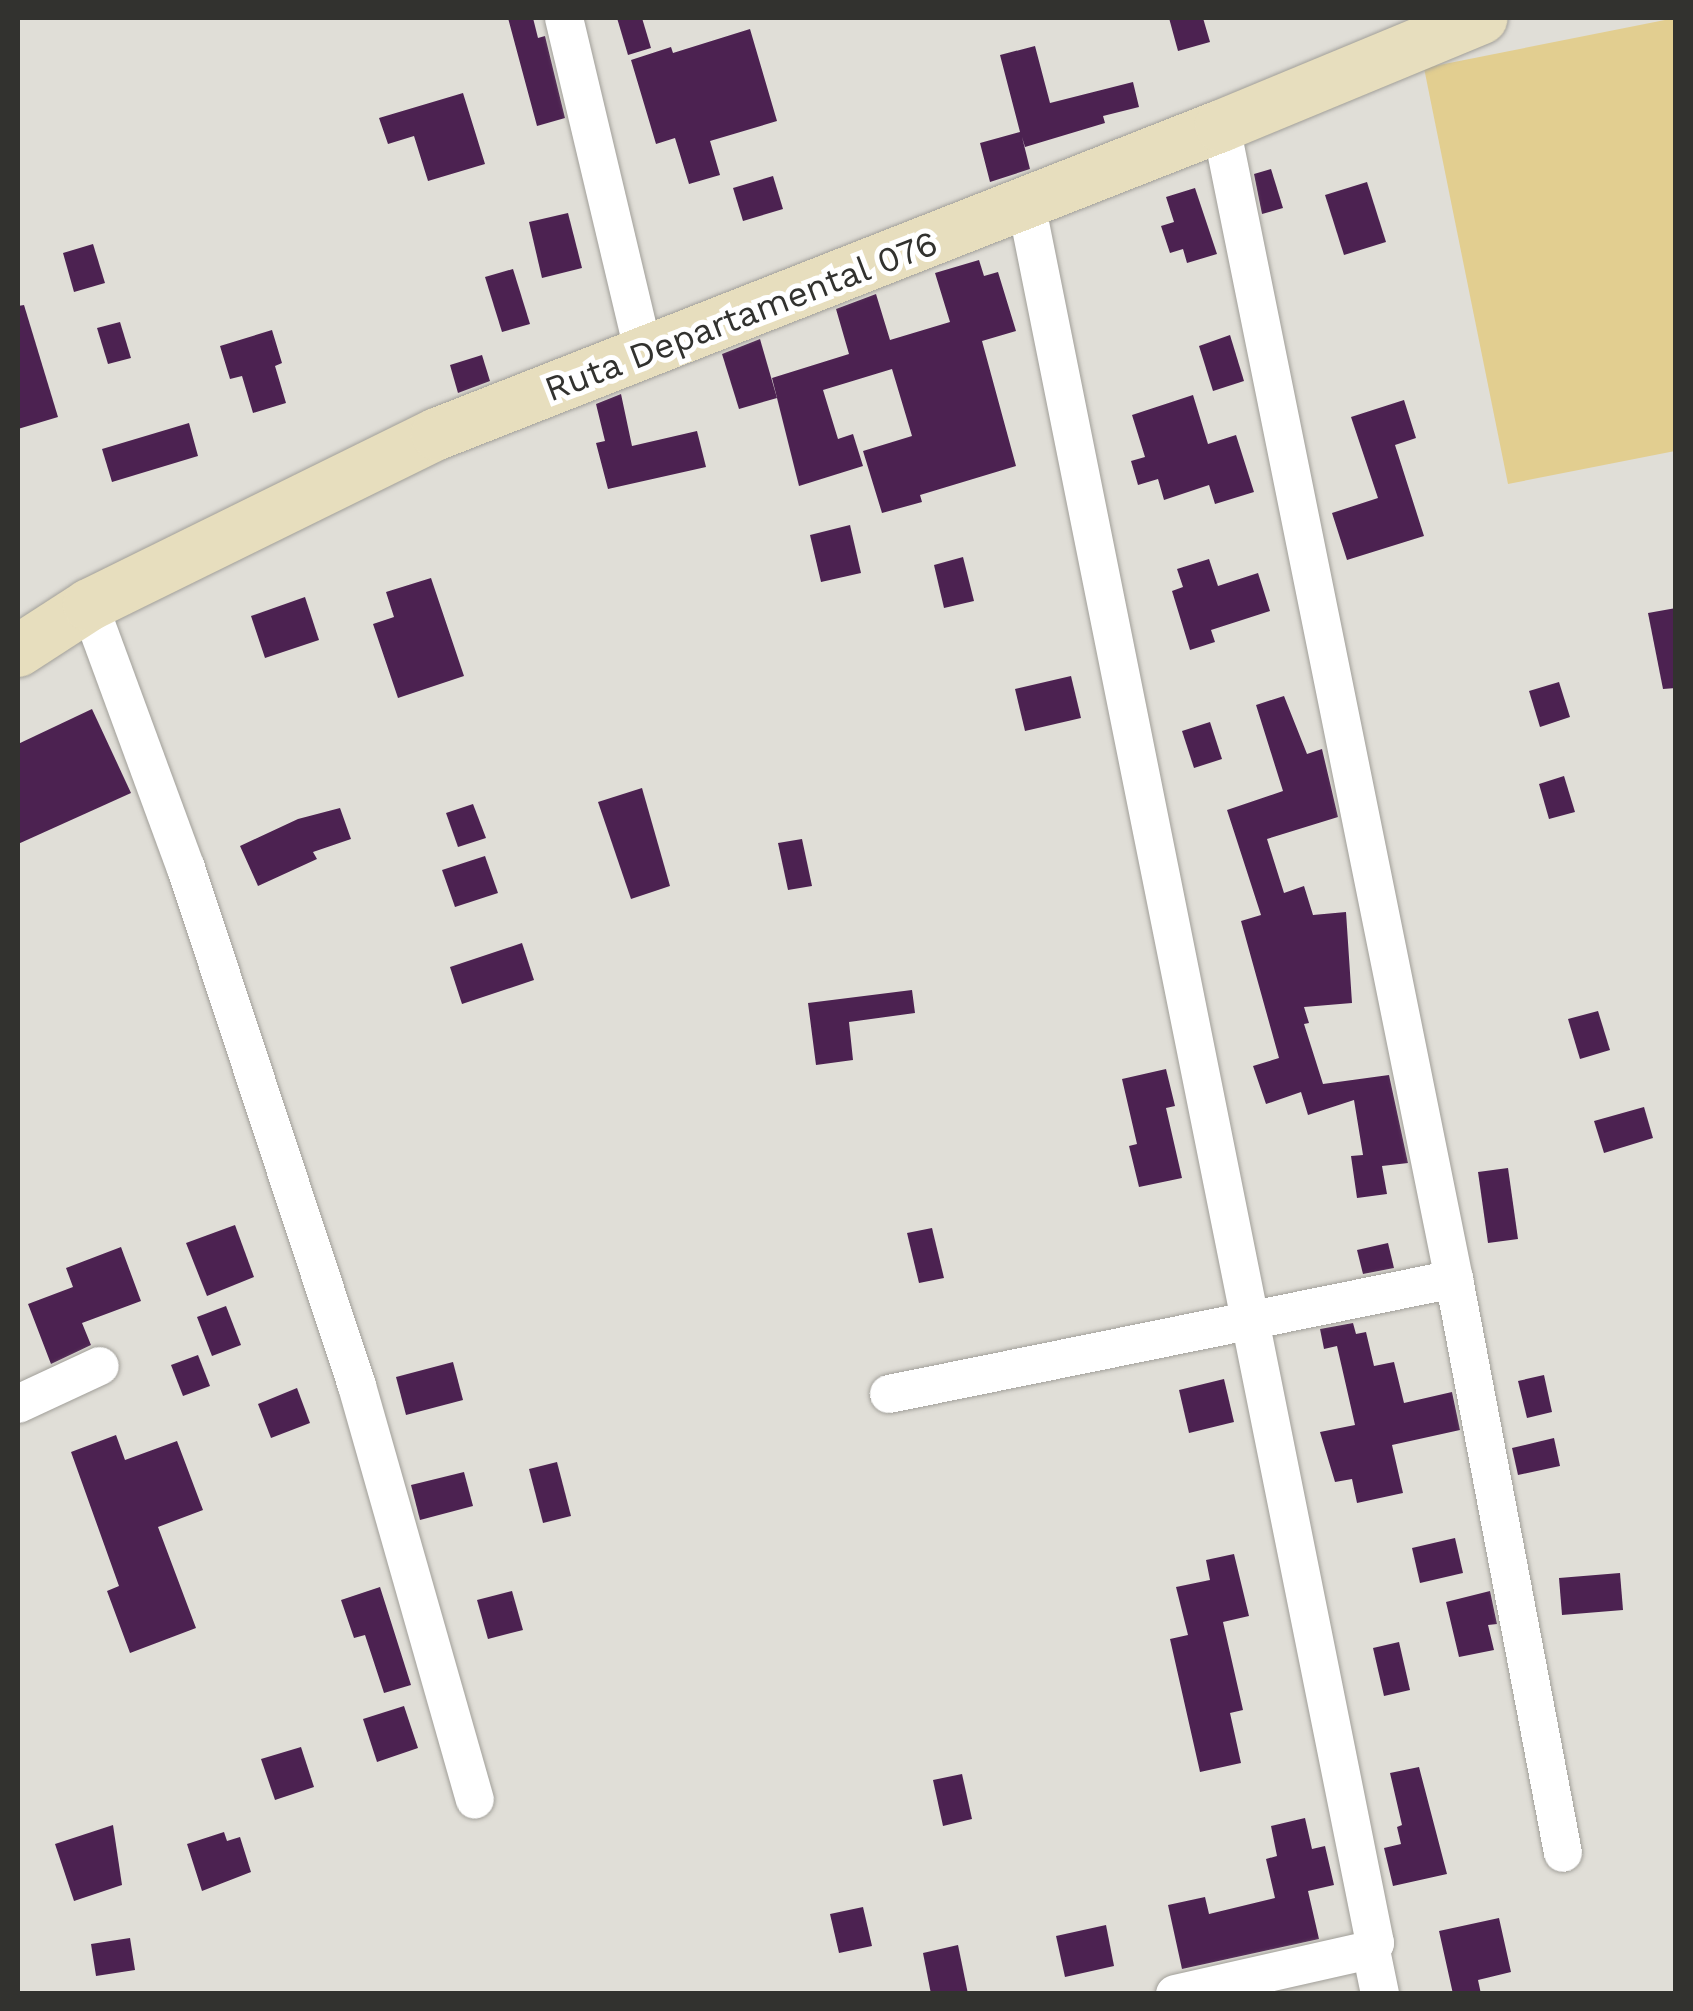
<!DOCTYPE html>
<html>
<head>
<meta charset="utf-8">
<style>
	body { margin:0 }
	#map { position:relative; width:1693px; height:2011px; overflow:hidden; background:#e0ded7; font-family:"Work Sans",sans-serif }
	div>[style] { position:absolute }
	.green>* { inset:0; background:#e2ce90 }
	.building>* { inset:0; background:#4c2251 }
	.roads { filter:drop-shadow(0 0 2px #a19f99) drop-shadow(0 0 2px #a19f99) }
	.minor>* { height:38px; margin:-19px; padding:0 19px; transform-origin:19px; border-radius:19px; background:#fff }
	.secondary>* { height:52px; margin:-26px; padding:0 26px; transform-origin:26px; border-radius:26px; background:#e7debe }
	span { translate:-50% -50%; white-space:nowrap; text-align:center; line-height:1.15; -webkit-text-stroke:10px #fff; paint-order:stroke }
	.street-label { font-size:35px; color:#32322f }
	.frame { position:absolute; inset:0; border:20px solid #32322f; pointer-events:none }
</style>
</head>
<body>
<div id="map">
	<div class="green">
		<div style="clip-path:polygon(1675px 18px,1675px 451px,1508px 484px,1424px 68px)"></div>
	</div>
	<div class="building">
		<div style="clip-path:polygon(508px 18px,533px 18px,538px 38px,545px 36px,565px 118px,537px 126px)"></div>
		<div style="clip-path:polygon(617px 18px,642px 18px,651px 48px,628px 55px)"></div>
		<div style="clip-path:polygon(1169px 18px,1203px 18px,1210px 42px,1178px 51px)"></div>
		<div style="clip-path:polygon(750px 29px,777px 121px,710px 141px,720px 175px,689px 184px,675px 138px,656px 144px,631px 60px,671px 47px,673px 53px)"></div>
		<div style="clip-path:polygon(1035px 46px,1050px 103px,1133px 82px,1139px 107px,1103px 116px,1105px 123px,1025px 147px,1022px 137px,1030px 169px,990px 182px,980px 143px,1020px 132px,1000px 55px)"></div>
		<div style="clip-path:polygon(463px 93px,485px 164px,428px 181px,414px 136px,388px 144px,379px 118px)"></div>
		<div style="clip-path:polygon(1271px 169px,1283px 208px,1262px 214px,1254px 174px)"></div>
		<div style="clip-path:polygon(773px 176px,783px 209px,743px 221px,733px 188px)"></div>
		<div style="clip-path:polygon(1367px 182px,1386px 242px,1344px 255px,1325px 195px)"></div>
		<div style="clip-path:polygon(1195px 188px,1217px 254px,1187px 263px,1183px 249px,1170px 253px,1161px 226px,1174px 222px,1166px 197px)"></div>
		<div style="clip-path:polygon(568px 213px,582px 268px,542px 278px,529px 222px)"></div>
		<div style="clip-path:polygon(93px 244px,105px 283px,74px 292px,63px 253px)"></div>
		<div style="clip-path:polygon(979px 260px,984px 276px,998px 272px,1016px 331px,982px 341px,1016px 466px,920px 495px,922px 502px,882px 513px,863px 451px,912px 436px,892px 369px,823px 390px,838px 439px,853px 434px,863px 466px,799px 486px,772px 378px,849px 354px,836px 309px,876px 294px,890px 340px,950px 322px,935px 273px)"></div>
		<div style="clip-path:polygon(513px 269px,530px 324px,502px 332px,485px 277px)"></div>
		<div style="clip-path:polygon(24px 305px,58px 417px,18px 429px,18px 306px)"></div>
		<div style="clip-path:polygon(120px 322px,131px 358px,108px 364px,97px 328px)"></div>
		<div style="clip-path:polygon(272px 330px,282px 363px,275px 366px,286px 403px,253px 413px,242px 376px,230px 379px,220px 346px)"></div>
		<div style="clip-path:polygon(1230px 335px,1244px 381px,1213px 391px,1199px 346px)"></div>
		<div style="clip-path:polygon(760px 339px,777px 398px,739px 409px,722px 354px)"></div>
		<div style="clip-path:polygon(482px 355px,490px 381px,458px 393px,450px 365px)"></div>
		<div style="clip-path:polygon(621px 394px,632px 446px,697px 431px,706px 467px,608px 489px,596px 443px,605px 441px,596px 404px)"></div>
		<div style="clip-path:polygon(1193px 395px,1208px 444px,1236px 435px,1254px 492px,1215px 504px,1209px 485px,1164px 500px,1158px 479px,1138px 485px,1131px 461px,1145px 457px,1132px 415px)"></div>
		<div style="clip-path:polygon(1404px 400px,1416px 438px,1395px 445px,1424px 536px,1347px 560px,1332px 513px,1378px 498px,1351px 417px)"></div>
		<div style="clip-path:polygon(189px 423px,198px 456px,112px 482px,102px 449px)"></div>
		<div style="clip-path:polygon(850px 525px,861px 573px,821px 582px,810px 535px)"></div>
		<div style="clip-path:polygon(963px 557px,974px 601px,944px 608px,934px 565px)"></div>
		<div style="clip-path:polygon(1209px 559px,1218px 586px,1258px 573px,1270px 611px,1211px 630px,1215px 642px,1190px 650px,1172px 591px,1183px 587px,1177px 569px)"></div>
		<div style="clip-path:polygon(431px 578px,464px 676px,398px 698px,373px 624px,394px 617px,386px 592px)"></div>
		<div style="clip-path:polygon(305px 597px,319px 640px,265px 658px,251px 616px)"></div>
		<div style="clip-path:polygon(1676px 608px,1676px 688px,1663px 689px,1648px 613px)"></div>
		<div style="clip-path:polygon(1071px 676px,1081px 718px,1025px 731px,1015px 689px)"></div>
		<div style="clip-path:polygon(1559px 682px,1570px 717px,1540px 727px,1529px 691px)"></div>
		<div style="clip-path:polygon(1284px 696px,1307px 754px,1322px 749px,1338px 817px,1267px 839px,1284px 893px,1304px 886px,1313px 915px,1346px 912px,1352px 1003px,1304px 1007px,1309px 1023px,1304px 1024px,1323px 1084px,1389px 1075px,1408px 1163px,1382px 1166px,1387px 1194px,1357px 1198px,1351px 1156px,1363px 1155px,1354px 1100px,1308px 1115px,1301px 1092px,1266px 1104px,1253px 1066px,1279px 1058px,1241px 921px,1261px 915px,1227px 810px,1283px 791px,1256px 705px)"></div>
		<div style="clip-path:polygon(92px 709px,131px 793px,18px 844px,18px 744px)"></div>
		<div style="clip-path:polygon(1210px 722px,1222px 759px,1194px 768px,1182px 731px)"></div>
		<div style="clip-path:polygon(1564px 776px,1575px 812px,1549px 819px,1539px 784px)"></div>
		<div style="clip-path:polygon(642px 788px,670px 886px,631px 899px,598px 802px)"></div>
		<div style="clip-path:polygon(473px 804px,486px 838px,458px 847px,446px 813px)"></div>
		<div style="clip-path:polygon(340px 808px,351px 839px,313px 852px,317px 859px,258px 886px,240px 846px,298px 819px)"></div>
		<div style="clip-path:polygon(802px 839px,812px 886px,788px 890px,778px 843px)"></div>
		<div style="clip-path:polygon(485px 856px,498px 893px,455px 907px,442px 870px)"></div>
		<div style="clip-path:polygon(522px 943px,534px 980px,462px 1004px,450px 967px)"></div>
		<div style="clip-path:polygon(912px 990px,915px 1013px,849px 1022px,853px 1060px,816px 1065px,808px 1003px)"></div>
		<div style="clip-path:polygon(1598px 1011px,1610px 1050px,1580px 1059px,1568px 1019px)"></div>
		<div style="clip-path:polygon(1166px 1069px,1175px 1106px,1166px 1108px,1182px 1178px,1139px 1187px,1129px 1146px,1137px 1144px,1122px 1079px)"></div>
		<div style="clip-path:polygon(1644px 1107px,1653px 1138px,1604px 1153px,1594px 1121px)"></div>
		<div style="clip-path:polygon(1508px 1168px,1518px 1239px,1488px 1243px,1478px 1172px)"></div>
		<div style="clip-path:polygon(235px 1225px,254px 1277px,207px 1296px,186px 1243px)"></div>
		<div style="clip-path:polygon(932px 1228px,944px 1278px,919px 1283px,907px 1233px)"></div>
		<div style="clip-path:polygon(1388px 1243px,1394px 1268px,1363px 1274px,1357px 1250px)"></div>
		<div style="clip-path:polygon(121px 1247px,141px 1301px,82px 1323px,91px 1345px,51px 1364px,28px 1304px,73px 1287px,66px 1268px)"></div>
		<div style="clip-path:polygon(226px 1306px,241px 1345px,212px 1356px,197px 1317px)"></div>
		<div style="clip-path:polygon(1353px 1323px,1356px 1334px,1366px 1332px,1374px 1366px,1394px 1362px,1404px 1403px,1452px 1392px,1460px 1430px,1392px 1445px,1403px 1493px,1357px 1503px,1352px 1479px,1335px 1482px,1320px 1432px,1355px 1425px,1337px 1346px,1324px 1349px,1320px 1329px)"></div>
		<div style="clip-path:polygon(198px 1355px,210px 1386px,183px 1396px,171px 1365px)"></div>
		<div style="clip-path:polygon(453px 1362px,463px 1400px,406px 1415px,396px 1377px)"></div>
		<div style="clip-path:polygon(1544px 1375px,1552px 1412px,1527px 1418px,1518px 1381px)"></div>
		<div style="clip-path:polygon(1224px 1379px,1234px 1422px,1189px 1433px,1179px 1390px)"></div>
		<div style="clip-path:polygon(297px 1388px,310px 1423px,271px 1438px,258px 1404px)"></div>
		<div style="clip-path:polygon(116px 1435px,125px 1460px,177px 1441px,203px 1510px,158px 1527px,196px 1628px,130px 1653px,107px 1591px,119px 1586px,71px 1452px)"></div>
		<div style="clip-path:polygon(1554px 1438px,1560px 1466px,1518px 1475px,1512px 1448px)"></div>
		<div style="clip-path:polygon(557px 1462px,571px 1516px,543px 1523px,529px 1469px)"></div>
		<div style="clip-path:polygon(464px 1472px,473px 1506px,420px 1520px,411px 1485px)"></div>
		<div style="clip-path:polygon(1455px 1538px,1463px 1573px,1420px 1583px,1412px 1548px)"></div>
		<div style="clip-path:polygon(1234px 1554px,1249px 1616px,1223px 1622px,1243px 1710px,1230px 1713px,1241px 1763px,1200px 1772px,1170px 1639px,1188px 1635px,1176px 1587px,1210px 1580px,1206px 1560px)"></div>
		<div style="clip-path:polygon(1620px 1573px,1623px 1610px,1562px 1615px,1559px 1578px)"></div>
		<div style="clip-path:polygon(380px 1587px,411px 1685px,384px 1693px,365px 1635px,354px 1638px,341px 1600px)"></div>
		<div style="clip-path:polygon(512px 1591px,523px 1630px,488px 1639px,477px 1600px)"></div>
		<div style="clip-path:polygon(1490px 1591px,1497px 1624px,1488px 1625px,1494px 1650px,1459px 1657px,1446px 1602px)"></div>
		<div style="clip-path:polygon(1399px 1642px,1410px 1690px,1384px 1696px,1373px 1648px)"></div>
		<div style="clip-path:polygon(404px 1706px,418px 1748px,377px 1762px,363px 1719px)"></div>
		<div style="clip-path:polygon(301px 1747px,314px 1787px,275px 1800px,261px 1759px)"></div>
		<div style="clip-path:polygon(1419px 1767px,1447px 1874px,1393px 1886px,1384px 1848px,1401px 1844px,1397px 1827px,1402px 1825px,1390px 1773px)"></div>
		<div style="clip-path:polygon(962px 1774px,972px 1819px,943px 1826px,933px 1780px)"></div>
		<div style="clip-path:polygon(1305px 1818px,1312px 1849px,1325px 1846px,1334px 1885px,1308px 1891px,1319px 1939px,1182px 1969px,1168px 1905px,1205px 1897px,1209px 1914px,1275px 1898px,1266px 1859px,1277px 1856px,1271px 1826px)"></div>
		<div style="clip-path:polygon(113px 1825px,122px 1885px,74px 1901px,55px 1844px)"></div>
		<div style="clip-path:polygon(224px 1832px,227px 1841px,240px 1837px,251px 1872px,202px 1891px,187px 1844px)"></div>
		<div style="clip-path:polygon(863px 1907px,872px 1946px,839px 1953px,830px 1914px)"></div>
		<div style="clip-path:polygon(1499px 1918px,1511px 1972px,1478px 1980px,1481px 1994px,1453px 1994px,1439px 1931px)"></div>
		<div style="clip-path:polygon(1106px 1925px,1114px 1966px,1065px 1977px,1056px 1936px)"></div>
		<div style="clip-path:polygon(130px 1938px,135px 1970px,96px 1976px,91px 1944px)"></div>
		<div style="clip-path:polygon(958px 1945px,968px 1994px,931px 1994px,923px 1953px)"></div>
	</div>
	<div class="roads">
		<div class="minor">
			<div style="left:564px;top:18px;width:345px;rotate:76.6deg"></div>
			<div style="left:1221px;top:126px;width:1176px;rotate:78.58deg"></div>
			<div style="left:1454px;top:1279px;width:584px;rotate:79.25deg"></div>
			<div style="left:1026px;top:203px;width:1775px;rotate:78.66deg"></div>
			<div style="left:1375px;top:1943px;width:8px;rotate:120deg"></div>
			<div style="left:1371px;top:1950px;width:45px;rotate:78.4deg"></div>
			<div style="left:89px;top:605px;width:280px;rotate:69.8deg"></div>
			<div style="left:186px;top:868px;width:545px;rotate:71.73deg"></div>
			<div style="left:357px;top:1386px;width:430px;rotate:74.1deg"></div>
			<div style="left:889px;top:1394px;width:577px;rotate:-11.5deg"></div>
			<div style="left:18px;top:1404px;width:90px;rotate:-24.9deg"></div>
			<div style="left:1175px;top:1994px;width:201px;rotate:-12.7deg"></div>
		</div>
		<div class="secondary">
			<div style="left:18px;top:651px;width:85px;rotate:-32.9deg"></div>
			<div style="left:89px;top:605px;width:388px;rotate:-26.2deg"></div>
			<div style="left:437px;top:434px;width:842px;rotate:-21.45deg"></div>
			<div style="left:1221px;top:126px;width:282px;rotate:-22.5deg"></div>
		</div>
	</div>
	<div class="street-label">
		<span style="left:741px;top:316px;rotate:-21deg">Ruta Departamental 076</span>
	</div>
	<div class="frame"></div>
</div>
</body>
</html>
